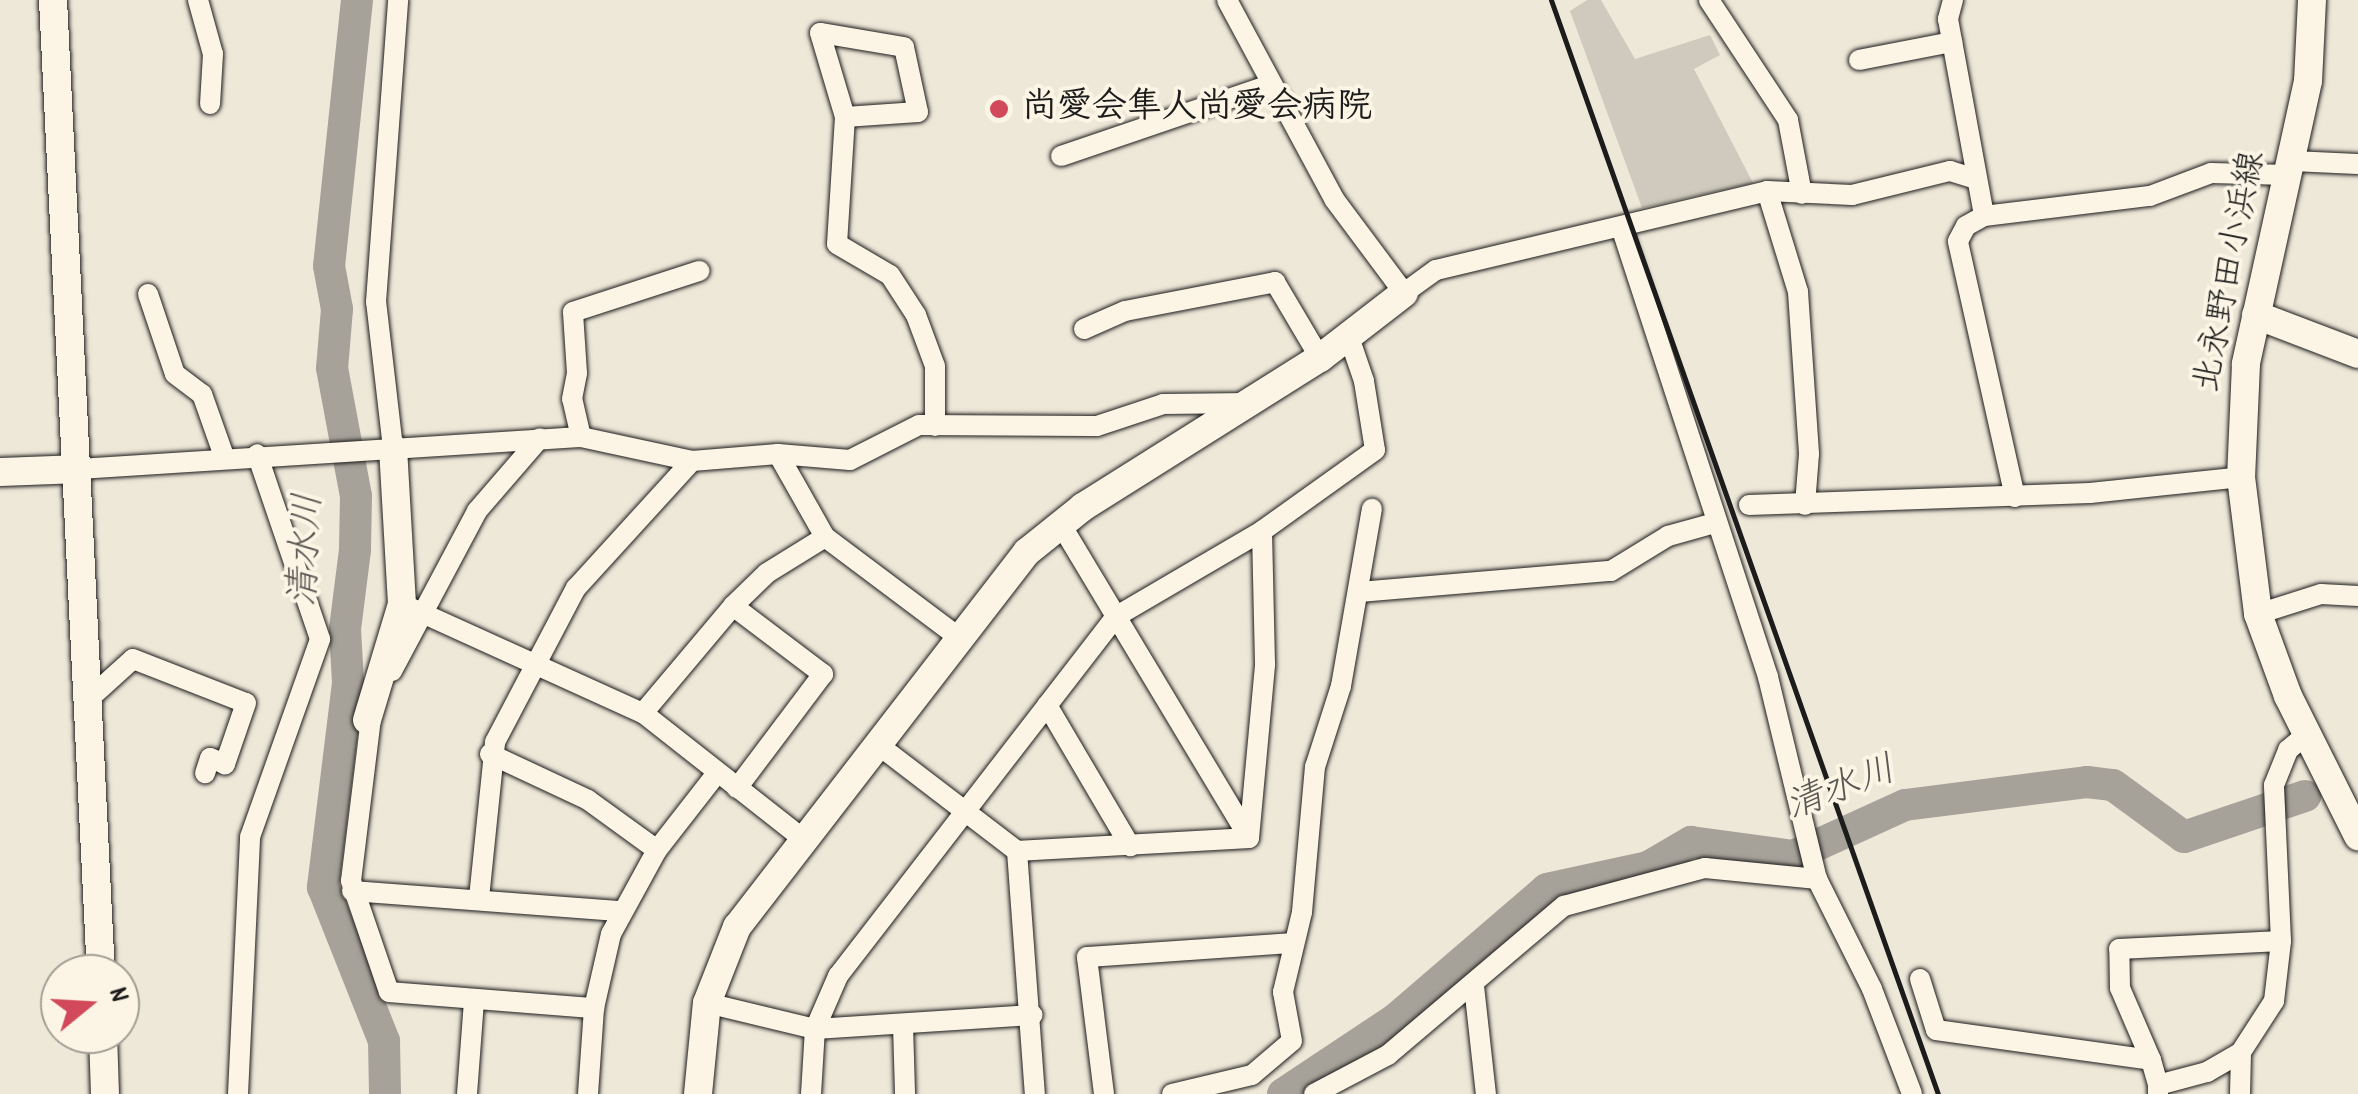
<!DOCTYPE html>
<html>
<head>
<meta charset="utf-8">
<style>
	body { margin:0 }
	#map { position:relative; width:2358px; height:1094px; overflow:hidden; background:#eee8d9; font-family:Dekko,"Klee One",sans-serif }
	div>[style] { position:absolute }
	.green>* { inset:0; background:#cfcabd }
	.river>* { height:32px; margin:-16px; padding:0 16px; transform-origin:16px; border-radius:16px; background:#a7a299 }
	.roads { filter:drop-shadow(0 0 2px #1c1c1c) drop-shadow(0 0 2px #1c1c1c) }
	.street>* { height:20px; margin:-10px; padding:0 10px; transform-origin:10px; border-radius:10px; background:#fcf5e5 }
	.secondary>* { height:28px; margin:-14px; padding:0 14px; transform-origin:14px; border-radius:14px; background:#fcf5e5 }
	.rail>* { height:5px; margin:-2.5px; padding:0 2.5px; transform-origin:2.5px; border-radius:2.5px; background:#1c1c1c }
	.dots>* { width:28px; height:28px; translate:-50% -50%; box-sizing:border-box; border:5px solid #fcf5e5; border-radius:50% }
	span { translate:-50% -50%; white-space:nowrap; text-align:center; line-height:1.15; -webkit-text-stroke:8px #fcf5e5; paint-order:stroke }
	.poi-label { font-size:35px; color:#1c1c1c; font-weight:700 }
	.left { translate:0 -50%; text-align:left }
	.street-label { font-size:35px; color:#1c1c1c }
	.water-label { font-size:38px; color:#5b5854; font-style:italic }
	.north { position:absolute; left:40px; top:954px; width:100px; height:100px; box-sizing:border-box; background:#fcf5e5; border:2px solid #a29e95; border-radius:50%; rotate:72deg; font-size:28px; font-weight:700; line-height:40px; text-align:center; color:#1c1c1c }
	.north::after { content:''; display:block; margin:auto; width:35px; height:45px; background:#d1495b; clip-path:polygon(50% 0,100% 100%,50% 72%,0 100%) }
</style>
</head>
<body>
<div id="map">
	<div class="green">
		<div style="clip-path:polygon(1587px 0,1601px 0,1635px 59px,1710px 35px,1720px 55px,1694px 69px,1753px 183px,1642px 208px,1570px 11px)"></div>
	</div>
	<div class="river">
		<div style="left:357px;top:0;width:267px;rotate:96deg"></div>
		<div style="left:329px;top:266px;width:44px;rotate:79.5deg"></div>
		<div style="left:337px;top:309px;width:59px;rotate:94.8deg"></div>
		<div style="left:332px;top:368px;width:130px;rotate:79.4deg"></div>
		<div style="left:356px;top:496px;width:54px;rotate:91.1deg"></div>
		<div style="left:355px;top:550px;width:80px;rotate:97.2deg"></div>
		<div style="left:345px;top:629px;width:54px;rotate:86.8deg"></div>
		<div style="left:348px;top:683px;width:206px;rotate:97deg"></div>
		<div style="left:323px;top:887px;width:166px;rotate:68.4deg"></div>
		<div style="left:384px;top:1041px;width:53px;rotate:88.9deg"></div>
		<div style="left:1283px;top:1094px;width:136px;rotate:-33.6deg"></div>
		<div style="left:1396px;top:1019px;width:199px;rotate:-40.7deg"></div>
		<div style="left:1547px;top:889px;width:103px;rotate:-12.3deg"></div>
		<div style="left:1648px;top:867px;width:50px;rotate:-30.2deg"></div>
		<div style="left:1691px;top:842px;width:103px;rotate:7.8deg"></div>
		<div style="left:1793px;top:856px;width:123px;rotate:-24.5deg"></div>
		<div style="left:1905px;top:805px;width:183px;rotate:-7.2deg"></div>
		<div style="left:2087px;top:782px;width:26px;rotate:7deg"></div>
		<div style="left:2113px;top:785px;width:88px;rotate:36.2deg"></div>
		<div style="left:2184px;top:837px;width:128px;rotate:-18.7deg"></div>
	</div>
	<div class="roads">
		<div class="street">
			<div style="left:198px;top:0;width:56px;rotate:74.5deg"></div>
			<div style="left:213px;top:54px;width:50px;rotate:93.4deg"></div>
			<div style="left:1227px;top:0;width:226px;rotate:61.7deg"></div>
			<div style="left:1334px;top:199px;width:117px;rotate:53.3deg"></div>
			<div style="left:1404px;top:293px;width:39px;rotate:-36deg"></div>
			<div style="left:1436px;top:270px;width:340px;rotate:-13.4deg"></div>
			<div style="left:1767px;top:191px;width:85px;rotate:2.7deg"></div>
			<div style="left:1852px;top:195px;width:101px;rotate:-13.8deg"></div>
			<div style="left:1950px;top:171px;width:27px;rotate:17deg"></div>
			<div style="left:1709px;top:0;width:144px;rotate:56.6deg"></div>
			<div style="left:1788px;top:120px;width:75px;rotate:79.3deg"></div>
			<div style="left:1953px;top:0;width:20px;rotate:105deg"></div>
			<div style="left:1948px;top:19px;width:200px;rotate:79.6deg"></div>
			<div style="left:1859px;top:60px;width:95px;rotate:-11deg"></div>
			<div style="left:845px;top:117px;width:73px;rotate:-3.9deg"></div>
			<div style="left:918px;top:112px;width:66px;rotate:-102.2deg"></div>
			<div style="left:904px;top:47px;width:85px;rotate:-170.5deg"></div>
			<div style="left:820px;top:33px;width:88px;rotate:73.4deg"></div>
			<div style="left:845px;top:117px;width:127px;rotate:93.6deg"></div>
			<div style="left:837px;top:244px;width:61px;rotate:30.3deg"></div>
			<div style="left:890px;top:275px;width:48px;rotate:57deg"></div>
			<div style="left:916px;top:315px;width:54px;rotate:69.6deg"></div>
			<div style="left:935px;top:366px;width:60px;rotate:90deg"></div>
			<div style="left:1061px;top:156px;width:220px;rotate:-18.8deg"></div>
			<div style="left:2292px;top:161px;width:66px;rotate:2.6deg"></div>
			<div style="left:1767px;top:191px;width:106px;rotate:72.9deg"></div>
			<div style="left:1798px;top:292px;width:162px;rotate:86.1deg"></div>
			<div style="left:1809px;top:454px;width:51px;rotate:94.5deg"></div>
			<div style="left:1621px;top:227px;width:473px;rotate:71.9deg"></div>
			<div style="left:1768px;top:677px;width:208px;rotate:76.4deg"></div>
			<div style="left:1817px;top:879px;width:123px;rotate:63.4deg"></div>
			<div style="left:1872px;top:989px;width:112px;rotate:69.1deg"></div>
			<div style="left:148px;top:294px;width:84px;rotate:71.4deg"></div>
			<div style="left:175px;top:374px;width:34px;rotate:37deg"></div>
			<div style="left:202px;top:394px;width:69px;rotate:70.5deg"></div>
			<div style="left:1084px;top:329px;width:45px;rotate:-23.7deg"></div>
			<div style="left:1125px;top:311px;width:153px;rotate:-10.9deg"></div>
			<div style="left:1275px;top:282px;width:88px;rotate:59.4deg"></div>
			<div style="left:581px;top:437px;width:39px;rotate:-103deg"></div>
			<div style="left:572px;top:399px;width:26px;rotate:-79deg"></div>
			<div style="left:577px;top:373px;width:61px;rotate:-93.8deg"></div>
			<div style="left:573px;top:312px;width:133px;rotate:-18deg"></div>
			<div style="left:393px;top:448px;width:147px;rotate:-96.6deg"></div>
			<div style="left:376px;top:302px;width:303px;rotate:-85.8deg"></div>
			<div style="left:778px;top:454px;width:95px;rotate:60.5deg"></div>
			<div style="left:825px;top:537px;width:165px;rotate:36.9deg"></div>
			<div style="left:79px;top:469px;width:503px;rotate:-3.65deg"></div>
			<div style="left:581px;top:437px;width:114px;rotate:12.2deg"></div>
			<div style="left:692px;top:461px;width:86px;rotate:-4.7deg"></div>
			<div style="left:778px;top:454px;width:72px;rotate:4.8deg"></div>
			<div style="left:850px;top:460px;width:77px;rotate:-26.9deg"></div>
			<div style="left:919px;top:425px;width:178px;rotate:0.3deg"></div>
			<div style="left:1097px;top:426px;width:70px;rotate:-18.4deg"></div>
			<div style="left:1163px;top:404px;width:87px;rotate:-0.7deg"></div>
			<div style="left:2015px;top:497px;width:262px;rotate:-102.6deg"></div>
			<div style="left:1958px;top:241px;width:17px;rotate:-62deg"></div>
			<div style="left:1966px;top:226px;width:21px;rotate:-29deg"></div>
			<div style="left:1984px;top:216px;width:167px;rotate:-6.9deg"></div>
			<div style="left:2150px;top:196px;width:65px;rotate:-20.7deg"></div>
			<div style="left:2211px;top:173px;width:77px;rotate:1.5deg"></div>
			<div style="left:1749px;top:505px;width:341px;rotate:-2deg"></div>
			<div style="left:2090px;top:493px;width:152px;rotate:-6deg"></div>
			<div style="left:1060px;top:523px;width:367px;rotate:59deg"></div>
			<div style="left:1359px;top:592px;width:253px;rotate:-4.8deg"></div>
			<div style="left:1611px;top:571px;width:67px;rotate:-31.6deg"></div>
			<div style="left:1668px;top:536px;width:49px;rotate:-15.5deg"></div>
			<div style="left:733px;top:606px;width:113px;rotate:37.1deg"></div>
			<div style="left:823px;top:674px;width:143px;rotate:127deg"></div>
			<div style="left:411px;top:608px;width:255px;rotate:24.4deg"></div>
			<div style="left:643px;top:713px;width:204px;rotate:38.2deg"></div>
			<div style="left:2258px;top:614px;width:66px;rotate:-17.6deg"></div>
			<div style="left:2321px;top:594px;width:37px;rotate:3deg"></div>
			<div style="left:392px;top:671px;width:181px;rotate:-62deg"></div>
			<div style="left:477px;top:511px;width:96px;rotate:-49.2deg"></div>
			<div style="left:92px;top:696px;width:55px;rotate:-42.1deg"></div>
			<div style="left:133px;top:659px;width:121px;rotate:21.3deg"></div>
			<div style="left:246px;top:703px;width:65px;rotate:109deg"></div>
			<div style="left:225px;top:764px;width:16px;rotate:-158deg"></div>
			<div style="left:210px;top:758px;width:16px;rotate:108deg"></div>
			<div style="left:1047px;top:705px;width:164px;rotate:59.5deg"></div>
			<div style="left:372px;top:710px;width:172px;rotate:97deg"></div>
			<div style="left:351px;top:881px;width:117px;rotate:71.1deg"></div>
			<div style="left:389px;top:992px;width:206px;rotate:4.5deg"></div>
			<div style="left:643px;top:713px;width:140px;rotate:-49.9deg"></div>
			<div style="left:733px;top:606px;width:47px;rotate:-44.1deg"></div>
			<div style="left:767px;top:573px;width:68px;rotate:-31.8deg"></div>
			<div style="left:877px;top:744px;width:176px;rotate:37.4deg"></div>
			<div style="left:1017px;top:851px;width:232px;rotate:-3.2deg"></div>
			<div style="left:1249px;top:838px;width:175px;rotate:-84.7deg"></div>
			<div style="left:1265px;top:664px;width:133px;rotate:-91.3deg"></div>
			<div style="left:490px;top:754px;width:108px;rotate:25.1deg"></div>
			<div style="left:588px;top:800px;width:85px;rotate:35.9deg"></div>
			<div style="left:1017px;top:851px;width:244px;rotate:85.8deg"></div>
			<div style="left:352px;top:891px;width:270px;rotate:4.3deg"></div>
			<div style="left:479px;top:898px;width:157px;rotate:-84.1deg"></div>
			<div style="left:495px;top:742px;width:174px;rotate:-62.3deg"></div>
			<div style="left:576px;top:588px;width:172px;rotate:-47.6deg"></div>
			<div style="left:1920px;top:979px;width:53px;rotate:72.6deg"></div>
			<div style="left:1936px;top:1030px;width:217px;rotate:7.9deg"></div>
			<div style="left:2151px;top:1060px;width:26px;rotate:74deg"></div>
			<div style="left:1474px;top:986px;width:109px;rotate:83.7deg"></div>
			<div style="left:707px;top:1003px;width:111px;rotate:13.5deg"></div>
			<div style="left:815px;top:1029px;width:218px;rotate:-3.7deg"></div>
			<div style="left:903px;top:1025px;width:69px;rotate:88.3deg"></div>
			<div style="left:2151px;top:1060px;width:78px;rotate:-113.3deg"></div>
			<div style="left:2120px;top:988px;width:39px;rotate:-91deg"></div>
			<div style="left:2119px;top:949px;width:162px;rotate:-2.8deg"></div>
			<div style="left:238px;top:1094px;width:257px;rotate:-87.3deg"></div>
			<div style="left:250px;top:837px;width:210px;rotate:-70.5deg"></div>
			<div style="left:320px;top:639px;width:195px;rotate:-108.8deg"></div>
			<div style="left:467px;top:1094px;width:94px;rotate:-85.7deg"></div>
			<div style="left:588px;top:1094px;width:86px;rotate:-86deg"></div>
			<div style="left:594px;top:1008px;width:76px;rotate:-77.1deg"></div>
			<div style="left:611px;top:934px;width:96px;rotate:-61.3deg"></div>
			<div style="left:657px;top:850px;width:98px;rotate:-52.1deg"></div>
			<div style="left:811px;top:1094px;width:65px;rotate:-86.5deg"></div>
			<div style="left:815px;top:1029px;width:58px;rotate:-66.5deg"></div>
			<div style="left:838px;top:976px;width:453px;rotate:-52.3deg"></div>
			<div style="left:1115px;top:617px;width:170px;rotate:-30.3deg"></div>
			<div style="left:1262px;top:531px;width:139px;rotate:-35.6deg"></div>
			<div style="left:1375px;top:450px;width:70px;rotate:-99.1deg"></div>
			<div style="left:1364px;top:381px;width:46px;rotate:-108.8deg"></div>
			<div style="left:1104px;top:1094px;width:138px;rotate:-97.1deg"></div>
			<div style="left:1087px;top:957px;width:205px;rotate:-3.9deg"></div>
			<div style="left:1172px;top:1094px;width:82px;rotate:-13.4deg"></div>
			<div style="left:1252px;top:1075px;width:52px;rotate:-40.4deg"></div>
			<div style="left:1292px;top:1041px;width:50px;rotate:-100.4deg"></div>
			<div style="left:1283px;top:992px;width:82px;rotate:-76.6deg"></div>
			<div style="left:1302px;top:912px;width:146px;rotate:-84.9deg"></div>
			<div style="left:1315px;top:767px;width:85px;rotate:-72.2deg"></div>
			<div style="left:1341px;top:686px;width:180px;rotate:-80.1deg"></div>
			<div style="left:1314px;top:1094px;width:84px;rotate:-27.8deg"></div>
			<div style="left:1388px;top:1055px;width:231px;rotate:-40.3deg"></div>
			<div style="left:1564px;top:906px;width:146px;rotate:-15.1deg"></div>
			<div style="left:1705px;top:868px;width:113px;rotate:5.6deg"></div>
			<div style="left:2158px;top:1094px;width:9px;rotate:-90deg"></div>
			<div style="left:2158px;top:1085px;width:51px;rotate:-14.9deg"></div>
			<div style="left:2207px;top:1072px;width:39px;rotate:-30deg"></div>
			<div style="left:2241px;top:1052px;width:61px;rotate:-57.1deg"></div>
			<div style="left:2274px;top:1001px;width:60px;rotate:-83.3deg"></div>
			<div style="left:2281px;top:941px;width:156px;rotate:-92.6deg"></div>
			<div style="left:2274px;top:785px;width:38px;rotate:-68deg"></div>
			<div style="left:2288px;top:750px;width:25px;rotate:-40deg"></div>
			<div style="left:2240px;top:1094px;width:42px;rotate:-88.6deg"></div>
		</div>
		<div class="secondary">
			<div style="left:53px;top:0;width:975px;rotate:87.18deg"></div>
			<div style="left:2312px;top:0;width:81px;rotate:92.8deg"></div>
			<div style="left:2308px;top:81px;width:290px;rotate:102.4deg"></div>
			<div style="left:2246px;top:364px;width:113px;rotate:92.5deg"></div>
			<div style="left:2241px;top:477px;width:138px;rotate:82.9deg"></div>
			<div style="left:2258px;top:614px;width:87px;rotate:69.9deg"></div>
			<div style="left:2288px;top:696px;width:157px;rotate:63.4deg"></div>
			<div style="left:2256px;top:315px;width:109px;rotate:20.9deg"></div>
			<div style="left:0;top:472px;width:79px;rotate:-2.2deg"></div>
			<div style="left:367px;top:720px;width:121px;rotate:-73.2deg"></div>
			<div style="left:402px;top:604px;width:156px;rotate:-93.3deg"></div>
			<div style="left:103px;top:1034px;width:60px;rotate:88.1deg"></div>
			<div style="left:698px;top:1094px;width:91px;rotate:-84.4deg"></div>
			<div style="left:707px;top:1003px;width:82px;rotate:-68.5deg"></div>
			<div style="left:737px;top:927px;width:474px;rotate:-52.3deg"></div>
			<div style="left:1027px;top:552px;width:72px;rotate:-38.8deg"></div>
			<div style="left:1083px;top:507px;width:280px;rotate:-32.2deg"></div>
			<div style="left:1320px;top:358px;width:106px;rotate:-37.7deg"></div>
		</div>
	</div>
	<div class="rail">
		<div style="left:1551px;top:0;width:1160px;rotate:70.52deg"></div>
	</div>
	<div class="dots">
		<div style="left:999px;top:109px;background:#d1495b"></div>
	</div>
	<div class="poi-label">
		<span class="left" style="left:1022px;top:109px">尚愛会隼人尚愛会病院</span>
	</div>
	<div class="street-label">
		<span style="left:2232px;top:272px;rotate:-79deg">北永野田小浜線</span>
	</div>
	<div class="water-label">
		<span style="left:309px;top:550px;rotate:-87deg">清水川</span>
		<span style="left:1842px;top:791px;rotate:-21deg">清水川</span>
	</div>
	<div class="north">N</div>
</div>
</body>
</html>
